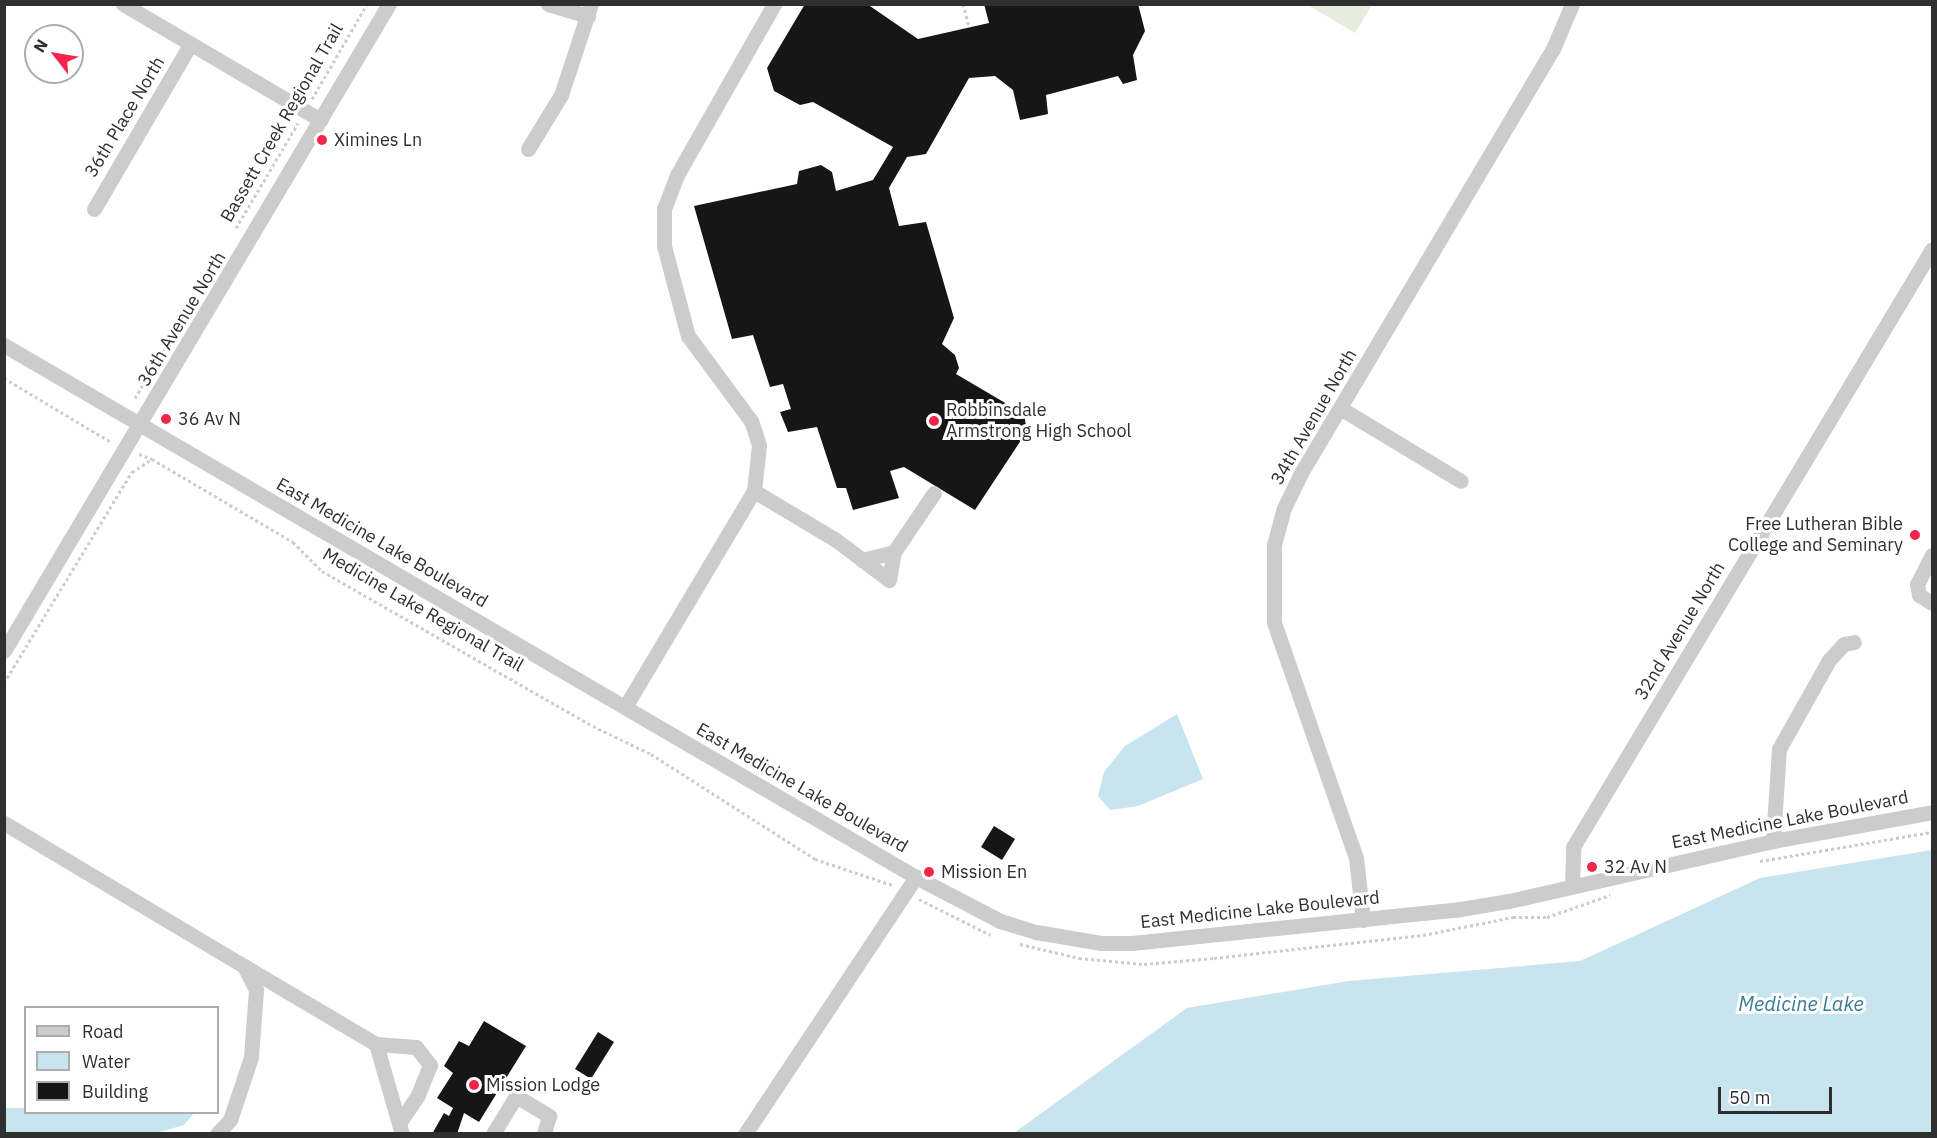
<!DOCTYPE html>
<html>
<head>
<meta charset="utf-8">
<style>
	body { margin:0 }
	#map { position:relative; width:1937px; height:1138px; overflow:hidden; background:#fff; font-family:"IBM Plex Sans",sans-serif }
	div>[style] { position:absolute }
	.green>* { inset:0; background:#e7eddc }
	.water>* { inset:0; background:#c7e4ef }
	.building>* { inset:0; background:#161616 }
	.path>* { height:3px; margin-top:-1.5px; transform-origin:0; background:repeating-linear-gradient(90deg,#ccc 0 3px,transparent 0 6px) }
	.minor>* { height:15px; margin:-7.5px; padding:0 7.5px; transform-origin:7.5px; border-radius:7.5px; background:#ccc }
	.dots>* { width:16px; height:16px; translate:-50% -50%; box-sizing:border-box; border:3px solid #fff; border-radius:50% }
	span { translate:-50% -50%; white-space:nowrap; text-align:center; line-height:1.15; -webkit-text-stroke:6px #fff; paint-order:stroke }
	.street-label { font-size:18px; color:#2f2f2f }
	.poi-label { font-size:18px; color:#2f2f2f }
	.left { translate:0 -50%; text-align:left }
	.right { translate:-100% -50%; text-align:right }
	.water-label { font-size:20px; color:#367d98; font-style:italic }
	.frame { position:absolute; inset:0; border:6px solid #2f2f2f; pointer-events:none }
	.legend { position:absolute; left:24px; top:1006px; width:195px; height:108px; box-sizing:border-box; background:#fff; border:2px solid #acacac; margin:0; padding:8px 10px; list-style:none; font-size:18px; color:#2f2f2f }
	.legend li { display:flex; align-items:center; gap:12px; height:30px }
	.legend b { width:30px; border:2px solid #acacac }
	.north { position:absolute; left:24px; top:24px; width:60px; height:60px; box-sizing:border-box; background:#fff; border:2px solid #acacac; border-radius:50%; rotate:301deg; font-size:16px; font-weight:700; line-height:24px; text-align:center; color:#2f2f2f }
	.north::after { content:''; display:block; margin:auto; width:21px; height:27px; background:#f2254b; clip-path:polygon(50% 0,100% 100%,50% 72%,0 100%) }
	.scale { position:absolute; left:1718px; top:1087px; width:114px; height:27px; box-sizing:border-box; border:3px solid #2f2f2f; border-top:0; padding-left:8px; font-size:18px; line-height:21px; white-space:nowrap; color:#2f2f2f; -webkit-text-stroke:4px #fff; paint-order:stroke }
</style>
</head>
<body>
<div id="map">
	<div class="green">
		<div style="clip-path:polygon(1308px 5px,1372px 5px,1355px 33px)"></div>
	</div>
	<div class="water">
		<div style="clip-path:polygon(1177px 714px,1203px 779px,1138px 806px,1110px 810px,1098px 796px,1104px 772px,1125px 746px)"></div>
		<div style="clip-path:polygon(1932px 850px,1932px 1133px,1014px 1133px,1187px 1008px,1349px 981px,1580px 961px,1760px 878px)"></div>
		<div style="clip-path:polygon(5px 1108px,25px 1108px,26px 1112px,194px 1113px,184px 1125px,156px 1133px,5px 1134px)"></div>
	</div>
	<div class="building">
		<div style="clip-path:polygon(805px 4px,867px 4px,918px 39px,989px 23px,984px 4px,1138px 4px,1145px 31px,1133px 55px,1137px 80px,1123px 84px,1118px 76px,1046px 95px,1048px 114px,1020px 120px,1013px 90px,995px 76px,969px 78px,926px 154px,907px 157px,889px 188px,899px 226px,926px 222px,954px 318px,942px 344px,955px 355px,959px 368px,956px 374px,1024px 414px,1027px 431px,975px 510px,904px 467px,890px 471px,899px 498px,853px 510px,846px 488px,837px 488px,817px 427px,788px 432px,780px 412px,791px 409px,783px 384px,770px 387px,753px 335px,732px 339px,694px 206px,797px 184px,799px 171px,821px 165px,832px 172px,836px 191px,873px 180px,893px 147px,813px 102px,800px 105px,774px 91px,767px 68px)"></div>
		<div style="clip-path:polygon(994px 826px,1015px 839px,1002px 860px,981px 847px)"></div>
		<div style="clip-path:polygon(484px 1021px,526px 1046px,479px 1122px,464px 1113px,457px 1134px,432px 1134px,444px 1113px,449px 1116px,453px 1108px,437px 1098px,453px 1073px,444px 1066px,459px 1041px,469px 1046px)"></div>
		<div style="clip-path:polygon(598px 1032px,614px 1042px,591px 1079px,575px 1069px)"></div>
	</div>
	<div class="path">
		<div style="left:963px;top:4px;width:24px;rotate:75deg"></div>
		<div style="left:312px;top:99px;width:110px;rotate:-59.9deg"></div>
		<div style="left:236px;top:228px;width:122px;rotate:-59.4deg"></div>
		<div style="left:4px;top:378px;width:125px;rotate:30.9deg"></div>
		<div style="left:135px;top:398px;width:62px;rotate:-58.9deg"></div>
		<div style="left:139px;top:454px;width:14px;rotate:21deg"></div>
		<div style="left:4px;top:683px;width:247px;rotate:-58.8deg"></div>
		<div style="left:132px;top:472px;width:24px;rotate:-33deg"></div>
		<div style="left:152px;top:459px;width:164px;rotate:30.5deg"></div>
		<div style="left:293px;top:542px;width:41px;rotate:45deg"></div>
		<div style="left:322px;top:571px;width:312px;rotate:29.8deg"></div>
		<div style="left:593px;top:726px;width:64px;rotate:25.8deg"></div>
		<div style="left:651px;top:754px;width:195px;rotate:32.6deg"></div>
		<div style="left:815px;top:859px;width:84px;rotate:18.6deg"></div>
		<div style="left:1760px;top:861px;width:174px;rotate:-9.6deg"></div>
		<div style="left:919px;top:899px;width:80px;rotate:26.6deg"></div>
		<div style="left:1020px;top:944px;width:61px;rotate:13.3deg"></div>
		<div style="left:1079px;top:958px;width:65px;rotate:5.3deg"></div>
		<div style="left:1144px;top:964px;width:70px;rotate:-4.9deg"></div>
		<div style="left:1214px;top:958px;width:210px;rotate:-6.3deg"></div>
		<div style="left:1423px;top:935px;width:92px;rotate:-11.3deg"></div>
		<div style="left:1513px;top:917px;width:34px"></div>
		<div style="left:1547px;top:917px;width:67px;rotate:-19.2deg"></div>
	</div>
	<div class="minor">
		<div style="left:123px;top:4px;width:229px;rotate:30.4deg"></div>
		<div style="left:548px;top:4px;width:42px;rotate:16.7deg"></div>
		<div style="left:528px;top:149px;width:63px;rotate:-58.6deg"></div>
		<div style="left:561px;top:95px;width:96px;rotate:-71.8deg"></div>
		<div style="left:94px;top:209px;width:190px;rotate:-59.7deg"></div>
		<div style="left:4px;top:345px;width:1056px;rotate:30.26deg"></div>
		<div style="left:916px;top:877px;width:95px;rotate:27.6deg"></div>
		<div style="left:1000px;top:921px;width:38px;rotate:17deg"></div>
		<div style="left:1036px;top:932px;width:66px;rotate:9.6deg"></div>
		<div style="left:1101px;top:943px;width:31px"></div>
		<div style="left:1132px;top:943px;width:324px;rotate:-5.9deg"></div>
		<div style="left:1454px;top:910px;width:56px;rotate:-9.3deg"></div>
		<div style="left:1509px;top:901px;width:271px;rotate:-12.8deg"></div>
		<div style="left:1773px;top:841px;width:162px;rotate:-10.3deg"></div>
		<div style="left:1340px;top:408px;width:141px;rotate:31.1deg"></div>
		<div style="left:754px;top:491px;width:96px;rotate:30.9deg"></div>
		<div style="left:836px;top:540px;width:66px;rotate:37deg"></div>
		<div style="left:889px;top:580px;width:28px;rotate:-80deg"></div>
		<div style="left:894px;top:552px;width:71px;rotate:-55.9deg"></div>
		<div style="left:1932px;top:555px;width:33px;rotate:117deg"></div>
		<div style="left:1917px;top:584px;width:11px;rotate:80deg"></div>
		<div style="left:1919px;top:595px;width:15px;rotate:32deg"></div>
		<div style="left:862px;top:560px;width:33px;rotate:-14deg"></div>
		<div style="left:4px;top:651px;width:753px;rotate:-59.25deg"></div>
		<div style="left:625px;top:707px;width:252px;rotate:-59.2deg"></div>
		<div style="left:754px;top:491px;width:46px;rotate:-83.8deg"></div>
		<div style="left:759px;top:445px;width:25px;rotate:-108deg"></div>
		<div style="left:751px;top:421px;width:106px;rotate:-126.5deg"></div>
		<div style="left:688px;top:336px;width:93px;rotate:-104.9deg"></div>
		<div style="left:664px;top:246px;width:37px;rotate:-90deg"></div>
		<div style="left:664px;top:209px;width:36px;rotate:-69deg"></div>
		<div style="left:677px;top:175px;width:197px;rotate:-60.4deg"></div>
		<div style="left:4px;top:823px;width:279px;rotate:30.8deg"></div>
		<div style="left:244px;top:966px;width:27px;rotate:63deg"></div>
		<div style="left:256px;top:990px;width:67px;rotate:94.3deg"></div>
		<div style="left:251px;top:1057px;width:66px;rotate:108.4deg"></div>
		<div style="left:230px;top:1120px;width:19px;rotate:133deg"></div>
		<div style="left:1773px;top:841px;width:92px;rotate:-86.3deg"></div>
		<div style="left:1779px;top:749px;width:102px;rotate:-60.7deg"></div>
		<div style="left:1829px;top:660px;width:22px;rotate:-47deg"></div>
		<div style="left:1844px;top:644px;width:10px;rotate:-11deg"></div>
		<div style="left:1572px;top:885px;width:38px;rotate:-88deg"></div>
		<div style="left:1573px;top:847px;width:697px;rotate:-59.02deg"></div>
		<div style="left:1363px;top:920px;width:62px;rotate:-96.4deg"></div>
		<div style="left:1356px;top:858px;width:250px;rotate:-109.2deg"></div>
		<div style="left:1274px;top:622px;width:77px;rotate:-90deg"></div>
		<div style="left:1274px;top:545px;width:38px;rotate:-75deg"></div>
		<div style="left:1284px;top:508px;width:39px;rotate:-64deg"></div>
		<div style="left:1301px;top:473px;width:493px;rotate:-59.3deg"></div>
		<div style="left:1553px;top:49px;width:49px;rotate:-67.1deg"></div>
		<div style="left:244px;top:966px;width:153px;rotate:30.6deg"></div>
		<div style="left:376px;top:1044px;width:94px;rotate:73.9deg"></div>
		<div style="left:376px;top:1044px;width:40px;rotate:4.3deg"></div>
		<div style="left:416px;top:1047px;width:23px;rotate:52deg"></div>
		<div style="left:430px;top:1065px;width:32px;rotate:112deg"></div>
		<div style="left:418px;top:1095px;width:34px;rotate:124deg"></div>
		<div style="left:493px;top:1134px;width:44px;rotate:-58.8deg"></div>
		<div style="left:516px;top:1096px;width:39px;rotate:31deg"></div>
		<div style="left:549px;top:1116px;width:19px;rotate:106deg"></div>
		<div style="left:745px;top:1134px;width:309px;rotate:-56.4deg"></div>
	</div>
	<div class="dots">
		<div style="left:322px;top:140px;background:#f2254b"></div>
		<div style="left:166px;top:419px;background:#f2254b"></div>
		<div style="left:934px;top:421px;background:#f2254b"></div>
		<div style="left:1915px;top:535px;background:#f2254b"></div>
		<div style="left:1592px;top:867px;background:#f2254b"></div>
		<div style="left:929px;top:872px;background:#f2254b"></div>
		<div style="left:474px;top:1085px;background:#f2254b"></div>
	</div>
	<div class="street-label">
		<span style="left:125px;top:117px;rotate:-59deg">36th Place North</span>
		<span style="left:282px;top:123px;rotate:-60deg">Bassett Creek Regional Trail</span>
		<span style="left:182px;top:319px;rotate:-59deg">36th Avenue North</span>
		<span style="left:1314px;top:417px;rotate:-60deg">34th Avenue North</span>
		<span style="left:382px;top:543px;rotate:30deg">East Medicine Lake Boulevard</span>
		<span style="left:423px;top:610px;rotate:30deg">Medicine Lake Regional Trail</span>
		<span style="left:1680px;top:631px;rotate:-59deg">32nd Avenue North</span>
		<span style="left:802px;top:788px;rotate:30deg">East Medicine Lake Boulevard</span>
		<span style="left:1790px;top:820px;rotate:-11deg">East Medicine Lake Boulevard</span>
		<span style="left:1260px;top:910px;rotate:-6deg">East Medicine Lake Boulevard</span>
	</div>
	<div class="poi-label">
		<span class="left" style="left:334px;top:140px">Ximines Ln</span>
		<span class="left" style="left:946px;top:421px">Robbinsdale<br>Armstrong High School</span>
		<span class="left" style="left:178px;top:419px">36 Av N</span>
		<span class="right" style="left:1903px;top:535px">Free Lutheran Bible<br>College and Seminary</span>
		<span class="left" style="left:1604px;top:867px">32 Av N</span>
		<span class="left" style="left:941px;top:872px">Mission En</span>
		<span class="left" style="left:486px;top:1085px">Mission Lodge</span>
	</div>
	<div class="water-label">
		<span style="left:1801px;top:1003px">Medicine Lake</span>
	</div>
	<div class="frame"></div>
	<ul class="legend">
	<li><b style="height:8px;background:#ccc"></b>Road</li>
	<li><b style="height:16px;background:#c7e4ef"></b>Water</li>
	<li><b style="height:16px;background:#161616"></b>Building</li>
	</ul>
	<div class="north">N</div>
	<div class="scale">50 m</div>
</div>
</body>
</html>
